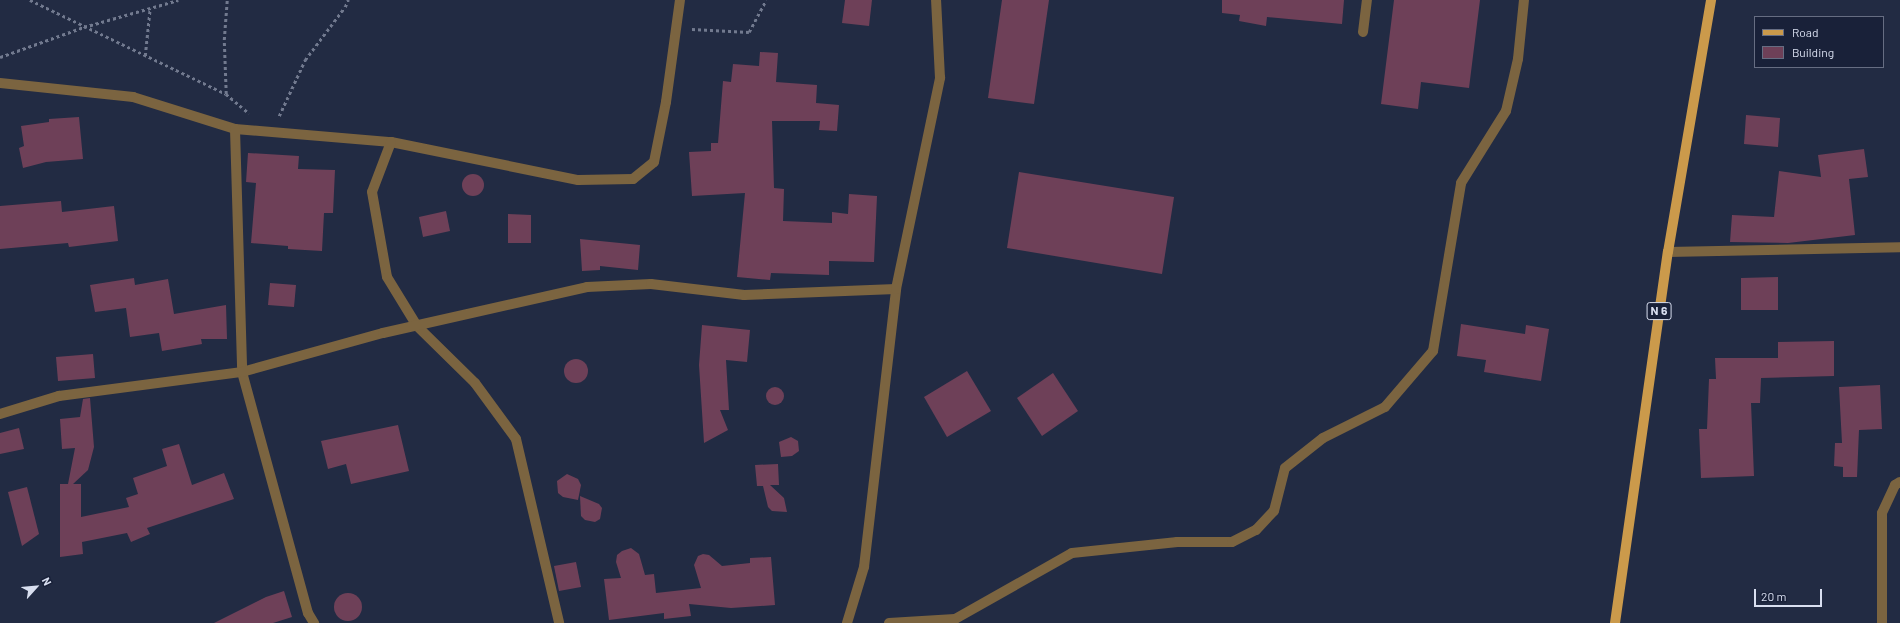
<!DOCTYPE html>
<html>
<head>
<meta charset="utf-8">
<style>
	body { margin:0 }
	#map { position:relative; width:1900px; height:623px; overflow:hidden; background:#222b43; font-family:Barlow,sans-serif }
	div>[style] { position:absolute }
	.building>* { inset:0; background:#6e4058 }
	.round { border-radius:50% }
	.path>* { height:2.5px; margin-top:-1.25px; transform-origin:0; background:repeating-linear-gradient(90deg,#727a8f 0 3px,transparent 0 6px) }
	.minor>* { height:10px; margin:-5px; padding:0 5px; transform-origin:5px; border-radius:5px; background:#7b6440 }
	.major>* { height:10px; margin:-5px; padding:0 5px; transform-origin:5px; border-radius:5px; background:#cb9a4b }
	span { translate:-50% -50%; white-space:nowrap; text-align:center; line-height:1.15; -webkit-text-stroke:3px #192139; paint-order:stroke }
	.shield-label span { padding:1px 3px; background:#192139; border:1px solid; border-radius:3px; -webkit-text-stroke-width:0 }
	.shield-label { font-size:12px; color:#d9dff0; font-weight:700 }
	.legend { position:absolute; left:1754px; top:16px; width:130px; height:52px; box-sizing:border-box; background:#192139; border:1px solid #666d82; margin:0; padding:5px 7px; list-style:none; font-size:12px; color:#d9dff0 }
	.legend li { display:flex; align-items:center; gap:8px; height:20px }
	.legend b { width:20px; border:1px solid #666d82 }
	.north { position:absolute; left:16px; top:567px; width:40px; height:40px; -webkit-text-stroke:3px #192139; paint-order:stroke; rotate:63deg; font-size:11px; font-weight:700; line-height:16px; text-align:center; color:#d9dff0 }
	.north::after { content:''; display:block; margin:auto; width:14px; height:18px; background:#d9dff0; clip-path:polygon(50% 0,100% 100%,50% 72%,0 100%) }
	.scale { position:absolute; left:1754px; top:589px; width:68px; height:18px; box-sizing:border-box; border:2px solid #d9dff0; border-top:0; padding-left:5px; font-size:12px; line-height:14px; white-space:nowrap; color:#d9dff0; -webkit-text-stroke:3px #192139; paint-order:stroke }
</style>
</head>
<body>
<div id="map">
	<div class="building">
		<div style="clip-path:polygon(845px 0,872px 0,869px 26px,842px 23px)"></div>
		<div style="clip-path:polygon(1002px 0,1049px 0,1034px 104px,988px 98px)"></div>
		<div style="clip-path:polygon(1222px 0,1344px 0,1342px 24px,1267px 17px,1266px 26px,1239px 21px,1240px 15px,1222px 13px)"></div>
		<div style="clip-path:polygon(1394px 0,1480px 0,1469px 88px,1421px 82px,1418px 109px,1381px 104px)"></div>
		<div style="clip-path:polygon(760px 52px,778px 53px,776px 82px,817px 85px,816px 103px,839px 105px,837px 131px,819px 130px,820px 121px,772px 121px,774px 188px,784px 189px,783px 221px,832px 223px,832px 212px,848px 214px,849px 194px,877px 196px,874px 262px,829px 261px,829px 275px,771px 273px,770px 280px,737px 277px,745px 193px,692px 196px,689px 152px,711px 151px,711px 143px,718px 143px,723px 81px,731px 82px,733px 64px,759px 66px)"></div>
		<div style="clip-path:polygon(1746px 115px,1780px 118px,1778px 147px,1744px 144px)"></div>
		<div style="clip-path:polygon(79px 117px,83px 159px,46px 162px,23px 168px,19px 148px,24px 146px,21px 126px,49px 122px,49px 119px)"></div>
		<div style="clip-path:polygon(1864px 149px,1868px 177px,1849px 179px,1855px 235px,1788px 243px,1730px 242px,1732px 215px,1774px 217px,1779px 171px,1821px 177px,1818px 155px)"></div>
		<div style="clip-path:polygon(248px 153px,299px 156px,298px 169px,335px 170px,333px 213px,324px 213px,322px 251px,288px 249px,288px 246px,251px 243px,256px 183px,246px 182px)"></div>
		<div style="clip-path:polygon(1019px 172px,1174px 197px,1162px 274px,1007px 248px)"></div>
		<div class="round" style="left:462px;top:174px;width:22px;height:22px"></div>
		<div style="clip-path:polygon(61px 201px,62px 212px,114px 206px,118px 241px,69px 247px,68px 243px,0 249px,0 206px)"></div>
		<div style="clip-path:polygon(446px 211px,450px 231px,423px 237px,419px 217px)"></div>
		<div style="clip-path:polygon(508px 214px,531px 215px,531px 243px,508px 243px)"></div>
		<div style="clip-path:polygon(580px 239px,640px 245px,638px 270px,600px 266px,600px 270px,582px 271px)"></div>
		<div style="clip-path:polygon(1778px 277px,1778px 310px,1741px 310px,1741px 278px)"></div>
		<div style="clip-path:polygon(134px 278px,135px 285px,168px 279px,174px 314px,226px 305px,227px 339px,201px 339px,202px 344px,162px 351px,159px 333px,130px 337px,126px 308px,95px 312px,90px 285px)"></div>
		<div style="clip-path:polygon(270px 283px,296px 285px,294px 307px,268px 305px)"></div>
		<div style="clip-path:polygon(1461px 324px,1525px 334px,1526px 325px,1549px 329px,1541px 381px,1484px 372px,1486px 360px,1457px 356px)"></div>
		<div style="clip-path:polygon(702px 325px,750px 330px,747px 362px,726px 360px,729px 410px,720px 410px,728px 430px,704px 443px,699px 365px)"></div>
		<div style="clip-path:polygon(1834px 341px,1834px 376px,1761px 378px,1760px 403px,1751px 403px,1754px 476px,1701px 478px,1699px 429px,1707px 429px,1709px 379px,1716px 379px,1715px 358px,1778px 358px,1778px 342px)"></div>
		<div style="clip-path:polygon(93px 354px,95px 378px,58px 381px,56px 357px)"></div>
		<div class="round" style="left:564px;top:359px;width:24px;height:24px"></div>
		<div style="clip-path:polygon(967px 371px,991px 411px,947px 437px,924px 397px)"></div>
		<div style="clip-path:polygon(1053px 373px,1078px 411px,1042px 436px,1017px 398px)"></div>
		<div style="clip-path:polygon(1880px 385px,1882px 429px,1859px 430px,1857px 477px,1843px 477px,1843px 467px,1834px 466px,1835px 443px,1842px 443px,1839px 387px)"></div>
		<div class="round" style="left:766px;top:387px;width:18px;height:18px"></div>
		<div style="clip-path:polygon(90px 398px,94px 447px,88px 470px,73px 484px,81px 484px,81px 517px,129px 507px,126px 498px,138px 494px,133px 478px,167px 466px,162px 449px,179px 444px,192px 485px,224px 473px,234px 499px,147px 528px,150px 534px,131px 542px,127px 533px,82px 542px,83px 554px,60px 557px,60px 484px,68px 484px,75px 448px,62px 449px,60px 419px,80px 417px,83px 399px)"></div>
		<div style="clip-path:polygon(398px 425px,409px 471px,351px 484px,346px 464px,328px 469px,321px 441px)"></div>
		<div style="clip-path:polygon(19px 428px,24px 449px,0 454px,0 433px)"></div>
		<div style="clip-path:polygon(791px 437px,798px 441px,799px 451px,792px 456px,781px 457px,779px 442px)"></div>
		<div style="clip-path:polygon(778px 464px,779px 485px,770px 485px,784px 498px,787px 512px,772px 511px,768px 507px,763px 486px,757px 486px,755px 465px)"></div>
		<div style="clip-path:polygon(567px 474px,578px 479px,581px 485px,578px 500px,563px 497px,558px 493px,557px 481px)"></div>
		<div style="clip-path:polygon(27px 487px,39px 534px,22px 546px,8px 492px)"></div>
		<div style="clip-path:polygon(580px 496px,599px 504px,602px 508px,600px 519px,595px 522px,585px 520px,581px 516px)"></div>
		<div style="clip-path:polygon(631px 548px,639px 554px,645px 575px,654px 574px,656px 593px,701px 588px,694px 565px,698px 556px,703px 554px,709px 555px,722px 566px,750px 563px,750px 558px,771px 557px,775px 605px,731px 608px,689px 604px,691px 616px,664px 619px,664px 613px,609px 620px,604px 579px,621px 578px,616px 562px,617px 555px,622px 551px)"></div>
		<div style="clip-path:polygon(576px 562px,581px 587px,559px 591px,554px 566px)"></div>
		<div style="clip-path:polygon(284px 591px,292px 617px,273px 623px,214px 623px,266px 597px)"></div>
		<div class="round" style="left:334px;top:593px;width:28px;height:28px"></div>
	</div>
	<div class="path">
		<div style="left:30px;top:0;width:217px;rotate:25.6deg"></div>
		<div style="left:226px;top:94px;width:30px;rotate:40deg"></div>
		<div style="left:692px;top:29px;width:57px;rotate:3deg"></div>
		<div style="left:749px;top:32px;width:36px;rotate:-62deg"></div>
		<div style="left:145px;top:56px;width:48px;rotate:-84.1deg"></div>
		<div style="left:0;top:57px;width:89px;rotate:-19.7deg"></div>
		<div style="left:84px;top:27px;width:98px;rotate:-16deg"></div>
		<div style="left:226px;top:94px;width:54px;rotate:-92.1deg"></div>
		<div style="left:224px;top:40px;width:40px;rotate:-85.7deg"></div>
		<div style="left:279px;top:116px;width:62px;rotate:-65.1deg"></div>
		<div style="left:305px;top:60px;width:66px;rotate:-53deg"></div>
		<div style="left:345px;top:7px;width:8px;rotate:-67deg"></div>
	</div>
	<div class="minor">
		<div style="left:1363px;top:32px;width:32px;rotate:-83deg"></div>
		<div style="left:0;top:83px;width:134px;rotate:6deg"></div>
		<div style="left:133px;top:97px;width:107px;rotate:17.4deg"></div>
		<div style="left:235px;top:129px;width:157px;rotate:4.8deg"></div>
		<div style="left:391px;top:142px;width:191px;rotate:11.5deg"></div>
		<div style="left:578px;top:180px;width:55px;rotate:-1deg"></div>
		<div style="left:633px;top:179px;width:27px;rotate:-39deg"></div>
		<div style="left:654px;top:162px;width:61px;rotate:-78.7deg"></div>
		<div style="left:666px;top:102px;width:103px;rotate:-82.2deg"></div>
		<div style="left:235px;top:129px;width:243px;rotate:88.3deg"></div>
		<div style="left:242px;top:372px;width:250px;rotate:74.7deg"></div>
		<div style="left:308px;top:613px;width:12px;rotate:59deg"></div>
		<div style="left:391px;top:142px;width:53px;rotate:110.8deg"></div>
		<div style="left:372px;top:192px;width:86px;rotate:80deg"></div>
		<div style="left:387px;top:277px;width:57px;rotate:58.5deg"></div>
		<div style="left:417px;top:326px;width:81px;rotate:44.5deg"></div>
		<div style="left:475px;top:383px;width:69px;rotate:53.8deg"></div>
		<div style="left:516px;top:439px;width:189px;rotate:76.8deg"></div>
		<div style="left:1668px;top:252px;width:232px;rotate:-1.2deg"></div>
		<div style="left:0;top:414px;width:62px;rotate:-17deg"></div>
		<div style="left:59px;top:396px;width:185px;rotate:-7.5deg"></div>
		<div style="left:242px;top:372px;width:146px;rotate:-15.5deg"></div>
		<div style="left:383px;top:333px;width:209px;rotate:-12.7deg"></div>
		<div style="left:587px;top:287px;width:64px;rotate:-2.7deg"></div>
		<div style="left:651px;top:284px;width:94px;rotate:6.7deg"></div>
		<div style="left:744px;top:295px;width:152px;rotate:-2.3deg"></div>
		<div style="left:847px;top:623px;width:59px;rotate:-73.1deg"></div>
		<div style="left:864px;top:567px;width:280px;rotate:-83.4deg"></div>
		<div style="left:896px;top:289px;width:216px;rotate:-78.2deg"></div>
		<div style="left:940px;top:78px;width:78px;rotate:-92.9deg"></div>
		<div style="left:889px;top:623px;width:66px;rotate:-3.5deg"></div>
		<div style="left:955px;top:619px;width:134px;rotate:-29.4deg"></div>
		<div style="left:1072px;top:553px;width:106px;rotate:-6deg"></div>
		<div style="left:1177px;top:542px;width:55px"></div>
		<div style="left:1232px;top:542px;width:27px;rotate:-27deg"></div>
		<div style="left:1256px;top:530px;width:26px;rotate:-47deg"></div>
		<div style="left:1274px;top:511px;width:44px;rotate:-75.7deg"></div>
		<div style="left:1285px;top:468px;width:48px;rotate:-38.3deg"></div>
		<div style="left:1323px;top:438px;width:69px;rotate:-26.6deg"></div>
		<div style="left:1385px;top:407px;width:74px;rotate:-49.4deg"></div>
		<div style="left:1433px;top:351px;width:170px;rotate:-80.5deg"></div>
		<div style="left:1461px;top:183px;width:85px;rotate:-58deg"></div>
		<div style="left:1506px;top:111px;width:53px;rotate:-77deg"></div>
		<div style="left:1518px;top:59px;width:59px;rotate:-84.2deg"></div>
		<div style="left:1882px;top:623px;width:110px;rotate:-90deg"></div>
		<div style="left:1882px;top:513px;width:31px;rotate:-65deg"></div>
		<div style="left:1895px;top:485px;width:6px;rotate:-31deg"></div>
	</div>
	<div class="major">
		<div style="left:1615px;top:623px;width:375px;rotate:-81.9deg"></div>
		<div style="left:1668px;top:252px;width:256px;rotate:-80.3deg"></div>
	</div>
	<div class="shield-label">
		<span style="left:1659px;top:311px">N 6</span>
	</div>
	<ul class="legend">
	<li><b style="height:5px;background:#cb9a4b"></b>Road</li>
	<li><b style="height:11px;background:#6e4058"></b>Building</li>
	</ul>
	<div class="north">N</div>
	<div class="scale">20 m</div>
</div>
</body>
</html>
